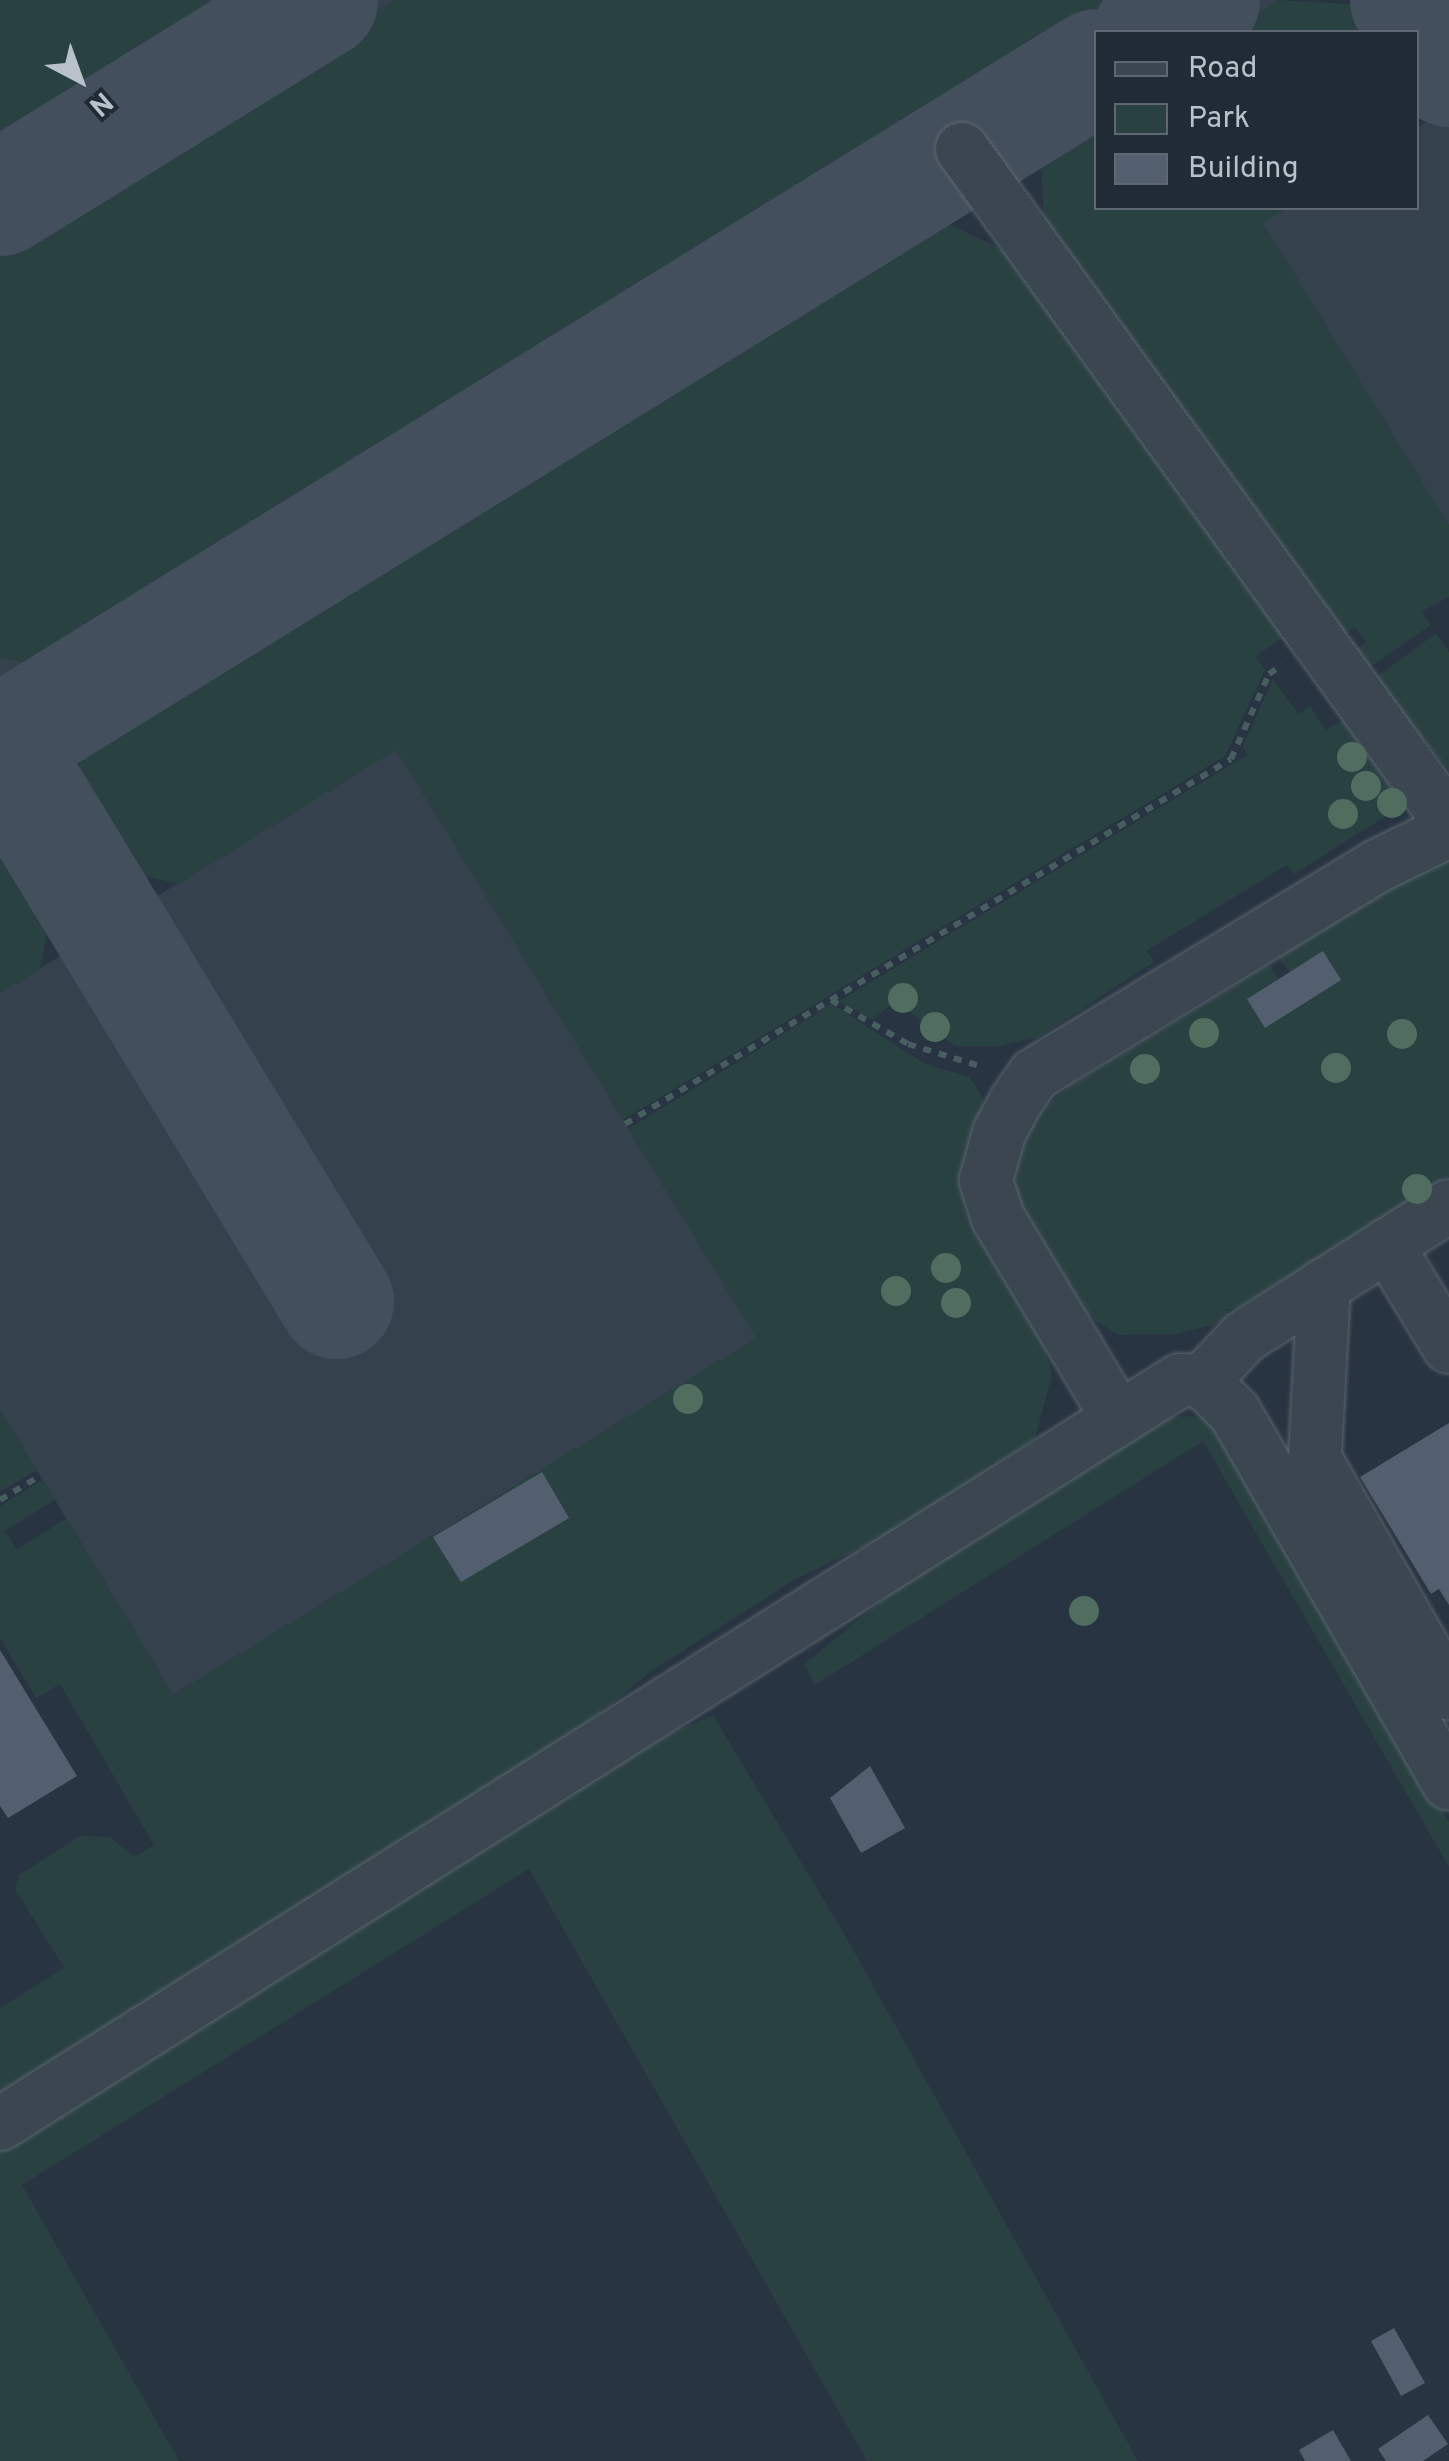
<!DOCTYPE html>
<html>
<head>
<meta charset="utf-8">
<style>
	body { margin:0 }
	#map { position:relative; width:1449px; height:2461px; overflow:hidden; background:#283441; font-family:Overpass,sans-serif }
	div>[style] { position:absolute }
	.airport>* { inset:0; background:#36414e }
	.green>* { inset:0; background:#2a4142 }
	.taxiway>* { height:115px; margin:-57.5px; padding:0 57.5px; transform-origin:57.5px; border-radius:57.5px; background:#434f5c }
	.building>* { inset:0; background:#535f6e }
	.path>* { height:6px; margin-top:-3px; transform-origin:0; background:repeating-linear-gradient(90deg,#485d5f 0 8px,transparent 0 16px) }
	.roads { filter:drop-shadow(0 0 2px #5a646e) drop-shadow(0 0 2px #5a646e) }
	.minor>* { height:52px; margin:-26px; padding:0 26px; transform-origin:26px; border-radius:26px; background:#3c4651 }
	.trees>* { width:30px; height:30px; margin:-15px; border-radius:50%; background:#506d60 }
	span { translate:-50% -50%; white-space:nowrap; text-align:center; line-height:1.15; -webkit-text-stroke:9px #212b36; paint-order:stroke }
	.legend { position:absolute; left:1094px; top:30px; width:325px; height:180px; box-sizing:border-box; background:#212b36; border:2px solid #5e6772; margin:0; padding:12px 18px; list-style:none; font-size:30px; color:#b9c1cb }
	.legend li { display:flex; align-items:center; gap:20px; height:50px }
	.legend b { width:50px; border:2px solid #5e6772 }
	.north { position:absolute; left:30px; top:30px; width:100px; height:100px; -webkit-text-stroke:8px #212b36; paint-order:stroke; rotate:139deg; font-size:28px; font-weight:700; line-height:40px; text-align:center; color:#b9c1cb }
	.north::after { content:''; display:block; margin:auto; width:35px; height:45px; background:#b9c1cb; clip-path:polygon(50% 0,100% 100%,50% 72%,0 100%) }
</style>
</head>
<body>
<div id="map">
	<div class="airport">
		<div style="clip-path:polygon(0 0,1279px 0,1226px 32px,1096px 32px,1096px 113px,0 789px)"></div>
		<div style="clip-path:polygon(1449px 108px,1449px 526px,1263px 223px,1287px 208px,1416px 208px,1417px 128px)"></div>
		<div style="clip-path:polygon(396px 749px,757px 1338px,173px 1695px,0 1409px,0 993px)"></div>
	</div>
	<div class="green">
		<div style="clip-path:polygon(0 0,243px 0,0 150px)"></div>
		<div style="clip-path:polygon(393px 0,1128px 0,48px 666px,0 658px,0 244px)"></div>
		<div style="clip-path:polygon(1279px 0,1365px 5px,1382px 32px,1226px 32px)"></div>
		<div style="clip-path:polygon(1096px 113px,1096px 208px,1287px 208px,1263px 223px,1449px 526px,1449px 597px,1421px 612px,1431px 625px,1369px 668px,1355px 650px,1366px 642px,1355px 627px,1344px 635px,1044px 228px,1041px 157px,1049px 142px)"></div>
		<div style="clip-path:polygon(941px 220px,1005px 251px,1309px 648px,1296px 656px,1282px 638px,1256px 656px,1265px 670px,1225px 756px,623px 1120px,396px 750px,179px 884px,117px 870px,105px 860px,71px 801px,87px 734px,918px 223px)"></div>
		<div style="clip-path:polygon(1436px 633px,1449px 652px,1449px 770px,1374px 679px)"></div>
		<div style="clip-path:polygon(1273px 679px,1298px 714px,1310px 706px,1326px 730px,1356px 713px,1413px 799px,1294px 874px,1287px 865px,1146px 951px,1154px 962px,1039px 1037px,999px 1046px,955px 1046px,895px 1000px,873px 1020px,839px 1001px,1247px 755px,1243px 746px)"></div>
		<div style="clip-path:polygon(0 808px,54px 899px,40px 969px,0 993px)"></div>
		<div style="clip-path:polygon(1449px 858px,1449px 1176px,1237px 1309px,1226px 1309px,1230px 1316px,1214px 1325px,1175px 1334px,1119px 1335px,1094px 1320px,1061px 1288px,1009px 1198px,1020px 1128px,1070px 1086px,1270px 964px,1278px 979px,1247px 999px,1323px 951px,1290px 972px,1277px 957px,1412px 869px)"></div>
		<div style="clip-path:polygon(832px 1004px,925px 1064px,969px 1077px,982px 1096px,1052px 1376px,1035px 1438px,898px 1530px,794px 1580px,653px 1670px,593px 1719px,0 2096px,0 2008px,64px 1968px,15px 1889px,19px 1875px,80px 1836px,110px 1837px,134px 1857px,154px 1845px,60px 1684px,36px 1698px,0 1638px,0 1506px,43px 1480px,55px 1500px,5px 1531px,17px 1549px,66px 1519px,173px 1695px,756px 1338px,628px 1129px)"></div>
		<div style="clip-path:polygon(0 1409px,37px 1470px,0 1492px)"></div>
		<div style="clip-path:polygon(1182px 1416px,1204px 1417px,1230px 1440px,1449px 1822px,1449px 1867px,1203px 1441px,815px 1685px,804px 1664px,926px 1565px,1160px 1420px)"></div>
		<div style="clip-path:polygon(713px 1715px,846px 1937px,1138px 2461px,867px 2461px,529px 1869px,22px 2185px,179px 2461px,0 2461px,0 2151px,651px 1742px)"></div>
	</div>
	<div class="taxiway">
		<div style="left:1407px;top:0;width:81px;rotate:58.7deg"></div>
		<div style="left:1150px;top:32px;width:61px;rotate:-31.6deg"></div>
		<div style="left:0;top:198px;width:376px;rotate:-31.7deg"></div>
		<div style="left:0;top:743px;width:1288px;rotate:-31.7deg"></div>
		<div style="left:0;top:747px;width:648px;rotate:58.76deg"></div>
	</div>
	<div class="building">
		<div style="clip-path:polygon(1323px 951px,1341px 980px,1265px 1028px,1247px 999px)"></div>
		<div style="clip-path:polygon(1449px 1423px,1449px 1605px,1439px 1589px,1431px 1594px,1360px 1477px)"></div>
		<div style="clip-path:polygon(542px 1472px,569px 1518px,461px 1582px,433px 1537px)"></div>
		<div style="clip-path:polygon(0 1650px,77px 1776px,8px 1818px,0 1806px)"></div>
		<div style="clip-path:polygon(870px 1766px,905px 1828px,861px 1853px,830px 1798px)"></div>
		<div style="clip-path:polygon(1394px 2328px,1425px 2383px,1401px 2396px,1371px 2341px)"></div>
		<div style="clip-path:polygon(1428px 2415px,1448px 2444px,1423px 2461px,1386px 2461px,1378px 2449px)"></div>
		<div style="clip-path:polygon(1333px 2430px,1351px 2461px,1305px 2461px,1299px 2450px)"></div>
	</div>
	<div class="path">
		<div style="left:831px;top:1000px;width:89px;rotate:29.7deg"></div>
		<div style="left:908px;top:1044px;width:78px;rotate:17deg"></div>
		<div style="left:625px;top:1124px;width:707px;rotate:-31.06deg"></div>
		<div style="left:1231px;top:759px;width:93px;rotate:-65.9deg"></div>
		<div style="left:1269px;top:674px;width:16px;rotate:-35deg"></div>
		<div style="left:0;top:1500px;width:47px;rotate:-31deg"></div>
	</div>
	<div class="roads">
		<div class="minor">
			<div style="left:962px;top:149px;width:830px;rotate:54.07deg"></div>
			<div style="left:1387px;top:1245px;width:119px;rotate:58.7deg"></div>
			<div style="left:1324px;top:1285px;width:174px;rotate:93deg"></div>
			<div style="left:1315px;top:1459px;width:270px;rotate:60.2deg"></div>
			<div style="left:1203px;top:1381px;width:60px;rotate:-47deg"></div>
			<div style="left:1244px;top:1337px;width:243px;rotate:-32.6deg"></div>
			<div style="left:1117px;top:1416px;width:231px;rotate:-121deg"></div>
			<div style="left:998px;top:1218px;width:40px;rotate:-108deg"></div>
			<div style="left:986px;top:1180px;width:49px;rotate:-74.5deg"></div>
			<div style="left:999px;top:1133px;width:36px;rotate:-62deg"></div>
			<div style="left:1016px;top:1101px;width:32px;rotate:-55deg"></div>
			<div style="left:1034px;top:1075px;width:25px;rotate:-32deg"></div>
			<div style="left:1055px;top:1062px;width:377px;rotate:-31.3deg"></div>
			<div style="left:1377px;top:866px;width:80px;rotate:-25.9deg"></div>
			<div style="left:0;top:2124px;width:1395px;rotate:-32.23deg"></div>
			<div style="left:1180px;top:1380px;width:23px;rotate:2deg"></div>
			<div style="left:1203px;top:1381px;width:45px;rotate:45deg"></div>
			<div style="left:1235px;top:1413px;width:428px;rotate:60deg"></div>
		</div>
	</div>
	<div class="trees">
		<div style="left:1352px;top:757px"></div>
		<div style="left:1366px;top:786px"></div>
		<div style="left:1392px;top:803px"></div>
		<div style="left:1343px;top:814px"></div>
		<div style="left:903px;top:998px"></div>
		<div style="left:935px;top:1027px"></div>
		<div style="left:1204px;top:1033px"></div>
		<div style="left:1402px;top:1034px"></div>
		<div style="left:1336px;top:1068px"></div>
		<div style="left:1145px;top:1069px"></div>
		<div style="left:1417px;top:1189px"></div>
		<div style="left:946px;top:1268px"></div>
		<div style="left:896px;top:1291px"></div>
		<div style="left:956px;top:1303px"></div>
		<div style="left:688px;top:1399px"></div>
		<div style="left:1084px;top:1611px"></div>
	</div>
	<ul class="legend">
	<li><b style="height:12px;background:#3c4651"></b>Road</li>
	<li><b style="height:28px;background:#2a4142"></b>Park</li>
	<li><b style="height:28px;background:#535f6e"></b>Building</li>
	</ul>
	<div class="north">N</div>
</div>
</body>
</html>
